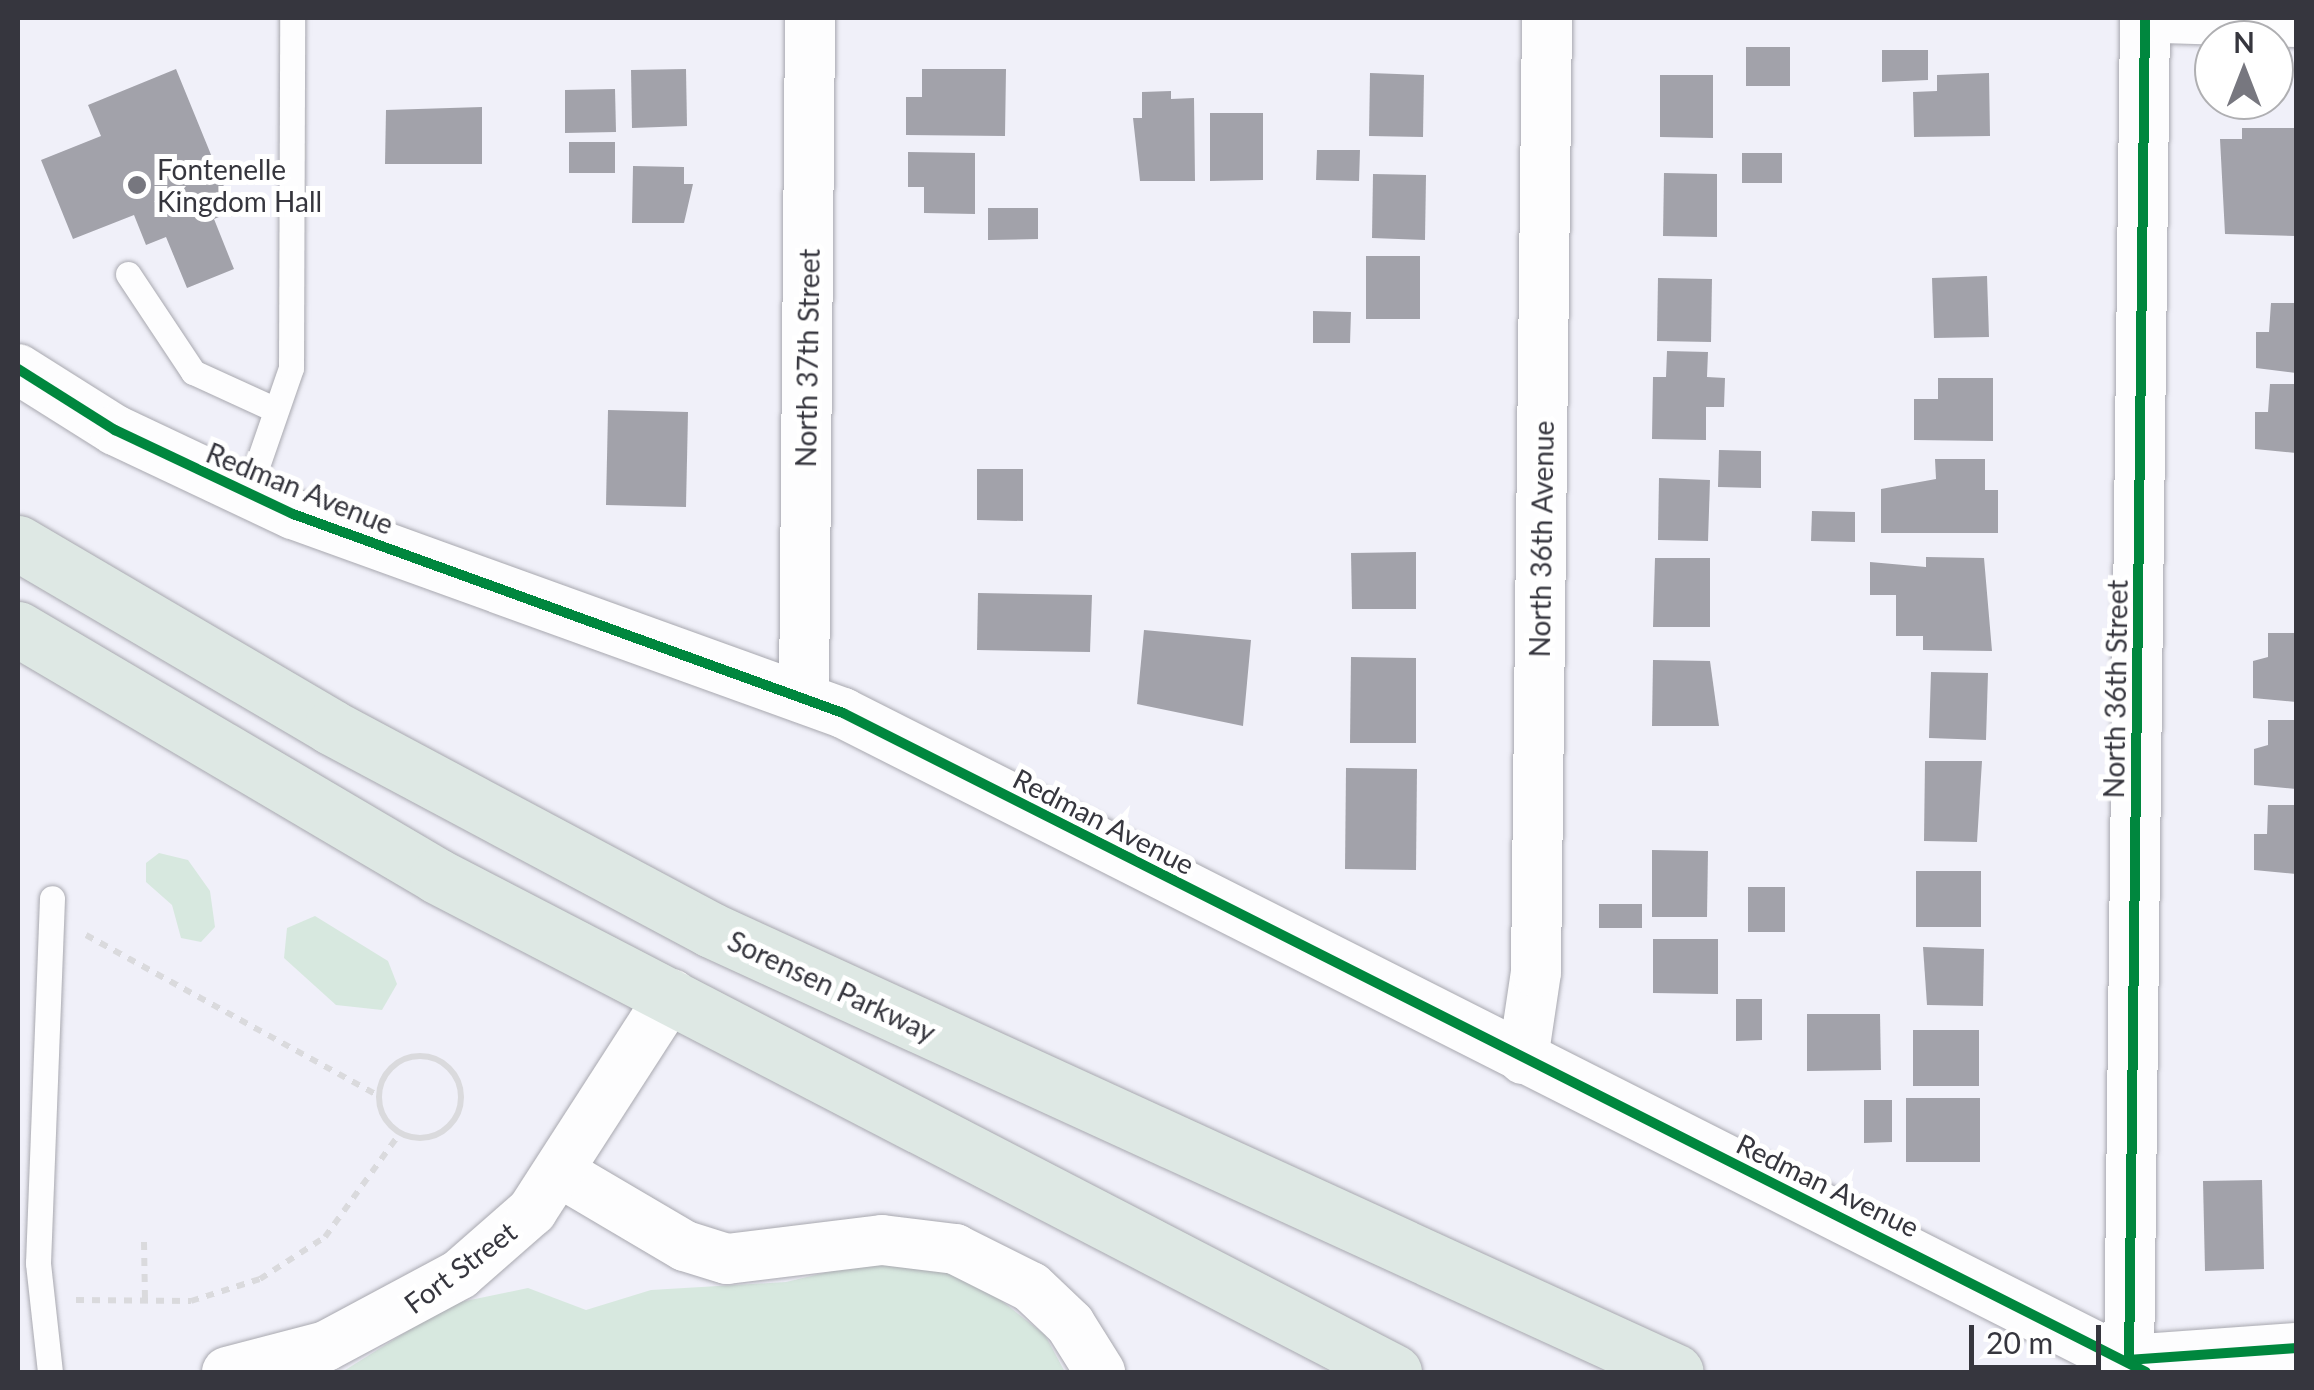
<!DOCTYPE html>
<html>
<head>
<meta charset="utf-8">
<style>
	body { margin:0 }
	#map { position:relative; width:2314px; height:1390px; overflow:hidden; background:#f0f0f9; font-family:Lato,sans-serif }
	div>[style] { position:absolute }
	.green>* { inset:0; background:#d7e8df }
	.building>* { inset:0; background:#a2a2aa }
	.path>* { height:6px; margin-top:-3px; transform-origin:0; background:repeating-linear-gradient(90deg,#dadadd 0 8px,transparent 0 16px) }
	.path>.ring { margin:-3px; padding:0; box-sizing:content-box; background:none; border:6px solid #dadadd; border-radius:50% }
	.roads { filter:drop-shadow(0 0 2px #a8a8af) drop-shadow(0 0 2px #a8a8af) }
	.lane>* { height:25px; margin:-12.5px; padding:0 12.5px; transform-origin:12.5px; border-radius:12.5px; background:#fdfdfe }
	.street>* { height:50px; margin:-25px; padding:0 25px; transform-origin:25px; border-radius:25px; background:#fdfdfe }
	.primary>* { height:55px; margin:-27.5px; padding:0 27.5px; transform-origin:27.5px; border-radius:27.5px; background:#dee8e4 }
	.cycleway>* { height:10px; margin:-5px; padding:0 5px; transform-origin:5px; border-radius:5px; background:#00873e }
	.dots>* { width:28px; height:28px; translate:-50% -50%; box-sizing:border-box; border:5px solid #fff; border-radius:50% }
	span { translate:-50% -50%; white-space:nowrap; text-align:center; line-height:1.15; -webkit-text-stroke:10px #fff; paint-order:stroke }
	.poi-label { font-size:28px; color:#36363e }
	.left { translate:0 -50%; text-align:left }
	.street-label { font-size:28px; color:#36363e }
	.frame { position:absolute; inset:0; border:20px solid #36363e; pointer-events:none }
	.north { position:absolute; left:2194px; top:20px; width:100px; height:100px; box-sizing:border-box; background:#fff; border:2px solid #afafb2; border-radius:50%; rotate:0deg; font-size:28px; font-weight:700; line-height:40px; text-align:center; color:#36363e }
	.north::after { content:''; display:block; margin:auto; width:35px; height:45px; background:#77777f; clip-path:polygon(50% 0,100% 100%,50% 72%,0 100%) }
	.scale { position:absolute; left:1969px; top:1325px; width:132px; height:45px; box-sizing:border-box; border:5px solid #36363e; border-top:0; padding-left:12px; font-size:30px; line-height:35px; white-space:nowrap; color:#36363e; -webkit-text-stroke:8px #fff; paint-order:stroke }
</style>
</head>
<body>
<div id="map">
	<div class="green">
		<div style="clip-path:polygon(159px 853px,188px 860px,210px 891px,215px 927px,201px 942px,181px 938px,172px 905px,146px 882px,146px 863px)"></div>
		<div style="clip-path:polygon(315px 916px,388px 961px,397px 984px,382px 1010px,336px 1005px,284px 958px,287px 928px)"></div>
		<div style="clip-path:polygon(870px 1262px,927px 1264px,979px 1283px,1045px 1335px,1065px 1372px,342px 1372px,451px 1304px,528px 1288px,586px 1310px,651px 1290px,786px 1282px)"></div>
	</div>
	<div class="building">
		<div style="clip-path:polygon(1746px 47px,1790px 47px,1790px 86px,1746px 86px)"></div>
		<div style="clip-path:polygon(1882px 50px,1928px 50px,1928px 80px,1882px 82px)"></div>
		<div style="clip-path:polygon(176px 69px,234px 211px,214px 219px,234px 269px,187px 288px,166px 237px,146px 245px,134px 215px,73px 239px,41px 160px,101px 136px,88px 105px)"></div>
		<div style="clip-path:polygon(686px 69px,687px 126px,632px 128px,631px 70px)"></div>
		<div style="clip-path:polygon(922px 69px,1006px 69px,1005px 136px,906px 135px,906px 97px,922px 97px)"></div>
		<div style="clip-path:polygon(1370px 73px,1424px 75px,1423px 137px,1369px 136px)"></div>
		<div style="clip-path:polygon(1989px 73px,1990px 136px,1914px 137px,1913px 92px,1937px 91px,1937px 75px)"></div>
		<div style="clip-path:polygon(1660px 75px,1713px 75px,1713px 138px,1660px 137px)"></div>
		<div style="clip-path:polygon(615px 89px,616px 132px,565px 133px,565px 90px)"></div>
		<div style="clip-path:polygon(1171px 91px,1171px 99px,1194px 98px,1195px 181px,1140px 181px,1133px 118px,1142px 118px,1142px 92px)"></div>
		<div style="clip-path:polygon(482px 107px,482px 164px,385px 164px,386px 110px)"></div>
		<div style="clip-path:polygon(1210px 113px,1263px 113px,1263px 180px,1210px 181px)"></div>
		<div style="clip-path:polygon(2242px 128px,2296px 128px,2296px 236px,2225px 234px,2220px 139px,2242px 139px)"></div>
		<div style="clip-path:polygon(569px 142px,615px 142px,615px 173px,569px 173px)"></div>
		<div style="clip-path:polygon(1317px 150px,1360px 150px,1359px 181px,1316px 180px)"></div>
		<div style="clip-path:polygon(908px 152px,975px 153px,975px 214px,924px 213px,924px 187px,908px 187px)"></div>
		<div style="clip-path:polygon(1742px 153px,1782px 153px,1782px 183px,1742px 183px)"></div>
		<div style="clip-path:polygon(633px 166px,684px 167px,684px 184px,693px 184px,684px 223px,632px 223px)"></div>
		<div style="clip-path:polygon(1664px 173px,1717px 174px,1717px 237px,1663px 236px)"></div>
		<div style="clip-path:polygon(1373px 174px,1426px 175px,1425px 240px,1372px 238px)"></div>
		<div style="clip-path:polygon(988px 208px,1038px 208px,1038px 239px,988px 240px)"></div>
		<div style="clip-path:polygon(1366px 256px,1420px 256px,1420px 319px,1366px 319px)"></div>
		<div style="clip-path:polygon(1987px 276px,1989px 337px,1934px 338px,1932px 278px)"></div>
		<div style="clip-path:polygon(1658px 278px,1712px 279px,1711px 342px,1657px 341px)"></div>
		<div style="clip-path:polygon(2271px 303px,2296px 303px,2296px 373px,2256px 368px,2256px 332px,2269px 332px)"></div>
		<div style="clip-path:polygon(1313px 311px,1351px 312px,1350px 343px,1313px 343px)"></div>
		<div style="clip-path:polygon(1667px 351px,1708px 352px,1707px 377px,1725px 378px,1724px 407px,1706px 407px,1706px 440px,1652px 439px,1653px 377px,1666px 377px)"></div>
		<div style="clip-path:polygon(1938px 378px,1993px 378px,1993px 441px,1914px 440px,1914px 399px,1938px 399px)"></div>
		<div style="clip-path:polygon(2270px 384px,2296px 384px,2296px 453px,2255px 449px,2255px 412px,2268px 412px)"></div>
		<div style="clip-path:polygon(608px 410px,688px 412px,686px 507px,606px 505px)"></div>
		<div style="clip-path:polygon(1719px 450px,1761px 451px,1761px 488px,1718px 487px)"></div>
		<div style="clip-path:polygon(1935px 459px,1985px 459px,1985px 490px,1998px 490px,1998px 533px,1881px 533px,1881px 489px,1936px 479px)"></div>
		<div style="clip-path:polygon(977px 469px,1023px 469px,1023px 521px,977px 520px)"></div>
		<div style="clip-path:polygon(1659px 478px,1710px 480px,1708px 541px,1658px 540px)"></div>
		<div style="clip-path:polygon(1812px 511px,1855px 512px,1855px 542px,1811px 541px)"></div>
		<div style="clip-path:polygon(1416px 552px,1416px 609px,1352px 609px,1351px 553px)"></div>
		<div style="clip-path:polygon(1926px 557px,1984px 558px,1992px 651px,1923px 650px,1923px 636px,1896px 636px,1896px 595px,1870px 595px,1870px 562px,1926px 567px)"></div>
		<div style="clip-path:polygon(1655px 558px,1710px 558px,1710px 627px,1653px 627px)"></div>
		<div style="clip-path:polygon(978px 593px,1092px 595px,1090px 652px,977px 650px)"></div>
		<div style="clip-path:polygon(1144px 630px,1251px 640px,1243px 726px,1137px 704px)"></div>
		<div style="clip-path:polygon(2268px 633px,2296px 633px,2296px 702px,2253px 698px,2253px 661px,2268px 657px)"></div>
		<div style="clip-path:polygon(1351px 657px,1416px 658px,1416px 743px,1350px 743px)"></div>
		<div style="clip-path:polygon(1653px 660px,1710px 661px,1719px 726px,1652px 726px)"></div>
		<div style="clip-path:polygon(1931px 672px,1988px 673px,1986px 740px,1929px 738px)"></div>
		<div style="clip-path:polygon(2268px 720px,2296px 720px,2296px 789px,2254px 785px,2254px 749px,2268px 745px)"></div>
		<div style="clip-path:polygon(1925px 761px,1982px 761px,1977px 842px,1924px 841px)"></div>
		<div style="clip-path:polygon(1346px 768px,1417px 769px,1416px 870px,1345px 869px)"></div>
		<div style="clip-path:polygon(2268px 805px,2296px 805px,2296px 874px,2254px 870px,2254px 834px,2267px 834px)"></div>
		<div style="clip-path:polygon(1652px 850px,1708px 851px,1707px 917px,1652px 917px)"></div>
		<div style="clip-path:polygon(1916px 871px,1981px 871px,1981px 927px,1916px 927px)"></div>
		<div style="clip-path:polygon(1748px 887px,1785px 887px,1785px 932px,1748px 932px)"></div>
		<div style="clip-path:polygon(1599px 904px,1642px 904px,1642px 928px,1599px 928px)"></div>
		<div style="clip-path:polygon(1653px 939px,1718px 939px,1718px 994px,1653px 993px)"></div>
		<div style="clip-path:polygon(1923px 947px,1984px 949px,1983px 1006px,1927px 1005px)"></div>
		<div style="clip-path:polygon(1736px 999px,1762px 999px,1762px 1040px,1736px 1041px)"></div>
		<div style="clip-path:polygon(1807px 1014px,1880px 1014px,1881px 1070px,1807px 1071px)"></div>
		<div style="clip-path:polygon(1913px 1030px,1979px 1030px,1979px 1086px,1913px 1086px)"></div>
		<div style="clip-path:polygon(1906px 1098px,1980px 1098px,1980px 1162px,1906px 1162px)"></div>
		<div style="clip-path:polygon(1864px 1100px,1892px 1100px,1892px 1142px,1864px 1143px)"></div>
		<div style="clip-path:polygon(2262px 1180px,2264px 1269px,2205px 1271px,2203px 1181px)"></div>
	</div>
	<div class="path">
		<div style="left:86px;top:935px;width:334px;rotate:28.8deg"></div>
		<div class="ring" style="left:379px;top:1056px;width:76px;height:76px"></div>
		<div style="left:144px;top:1242px;width:59px;rotate:89deg"></div>
		<div style="left:76px;top:1300px;width:115px;rotate:0.5deg"></div>
		<div style="left:191px;top:1301px;width:72px;rotate:-17.7deg"></div>
		<div style="left:260px;top:1279px;width:77px;rotate:-32.9deg"></div>
		<div style="left:325px;top:1237px;width:128px;rotate:-54.2deg"></div>
	</div>
	<div class="roads">
		<div class="lane">
			<div style="left:128px;top:274px;width:118px;rotate:56.4deg"></div>
			<div style="left:193px;top:372px;width:91px;rotate:24.6deg"></div>
			<div style="left:247px;top:495px;width:134px;rotate:-70.9deg"></div>
			<div style="left:291px;top:368px;width:350px;rotate:-89.8deg"></div>
			<div style="left:50px;top:1372px;width:110px;rotate:-96.3deg"></div>
			<div style="left:38px;top:1263px;width:365px;rotate:-87.8deg"></div>
		</div>
		<div class="street">
			<div style="left:2145px;top:18px;width:1342px;rotate:90.68deg"></div>
			<div style="left:2129px;top:1360px;width:167px;rotate:-4.1deg"></div>
			<div style="left:2162px;top:18px;width:134px;rotate:1.7deg"></div>
			<div style="left:18px;top:369px;width:115px;rotate:32.2deg"></div>
			<div style="left:115px;top:430px;width:197px;rotate:25.3deg"></div>
			<div style="left:293px;top:514px;width:585px;rotate:19.89deg"></div>
			<div style="left:843px;top:713px;width:1460px;rotate:26.83deg"></div>
			<div style="left:804px;top:698px;width:680px;rotate:-89.49deg"></div>
			<div style="left:1523px;top:1059px;width:88px;rotate:-81.5deg"></div>
			<div style="left:1536px;top:972px;width:954px;rotate:-89.34deg"></div>
			<div style="left:561px;top:1173px;width:144px;rotate:30.5deg"></div>
			<div style="left:685px;top:1246px;width:44px;rotate:17.2deg"></div>
			<div style="left:727px;top:1259px;width:156px;rotate:-7deg"></div>
			<div style="left:882px;top:1240px;width:74px;rotate:7deg"></div>
			<div style="left:955px;top:1249px;width:85px;rotate:26.6deg"></div>
			<div style="left:1031px;top:1287px;width:54px;rotate:43.5deg"></div>
			<div style="left:1070px;top:1324px;width:57px;rotate:58deg"></div>
			<div style="left:227px;top:1372px;width:102px;rotate:-14.7deg"></div>
			<div style="left:326px;top:1346px;width:152px;rotate:-28.2deg"></div>
			<div style="left:460px;top:1274px;width:96px;rotate:-41.2deg"></div>
			<div style="left:532px;top:1211px;width:258px;rotate:-57.2deg"></div>
		</div>
		<div class="primary">
			<div style="left:18px;top:543px;width:363px;rotate:30.4deg"></div>
			<div style="left:331px;top:727px;width:431px;rotate:28.1deg"></div>
			<div style="left:711px;top:930px;width:1061px;rotate:24.61deg"></div>
			<div style="left:18px;top:629px;width:486px;rotate:30.5deg"></div>
			<div style="left:437px;top:876px;width:1078px;rotate:27.4deg"></div>
		</div>
	</div>
	<div class="cycleway">
		<div style="left:2145px;top:18px;width:1342px;rotate:90.68deg"></div>
		<div style="left:2129px;top:1360px;width:167px;rotate:-4.1deg"></div>
		<div style="left:18px;top:369px;width:115px;rotate:32.2deg"></div>
		<div style="left:115px;top:430px;width:197px;rotate:25.3deg"></div>
		<div style="left:293px;top:514px;width:585px;rotate:19.89deg"></div>
		<div style="left:843px;top:713px;width:1460px;rotate:26.83deg"></div>
	</div>
	<div class="dots">
		<div style="left:137px;top:185px;background:#77777f"></div>
	</div>
	<div class="poi-label">
		<span class="left" style="left:157px;top:185px">Fontenelle<br>Kingdom Hall</span>
	</div>
	<div class="street-label">
		<span style="left:807px;top:358px;rotate:-89deg">North 37th Street</span>
		<span style="left:300px;top:488px;rotate:22deg">Redman Avenue</span>
		<span style="left:1541px;top:539px;rotate:-89deg">North 36th Avenue</span>
		<span style="left:2115px;top:689px;rotate:-89deg">North 36th Street</span>
		<span style="left:1104px;top:821px;rotate:27deg">Redman Avenue</span>
		<span style="left:832px;top:986px;rotate:25deg">Sorensen Parkway</span>
		<span style="left:1828px;top:1185px;rotate:26deg">Redman Avenue</span>
		<span style="left:460px;top:1267px;rotate:-37deg">Fort Street</span>
	</div>
	<div class="frame"></div>
	<div class="north">N</div>
	<div class="scale">20 m</div>
</div>
</body>
</html>
